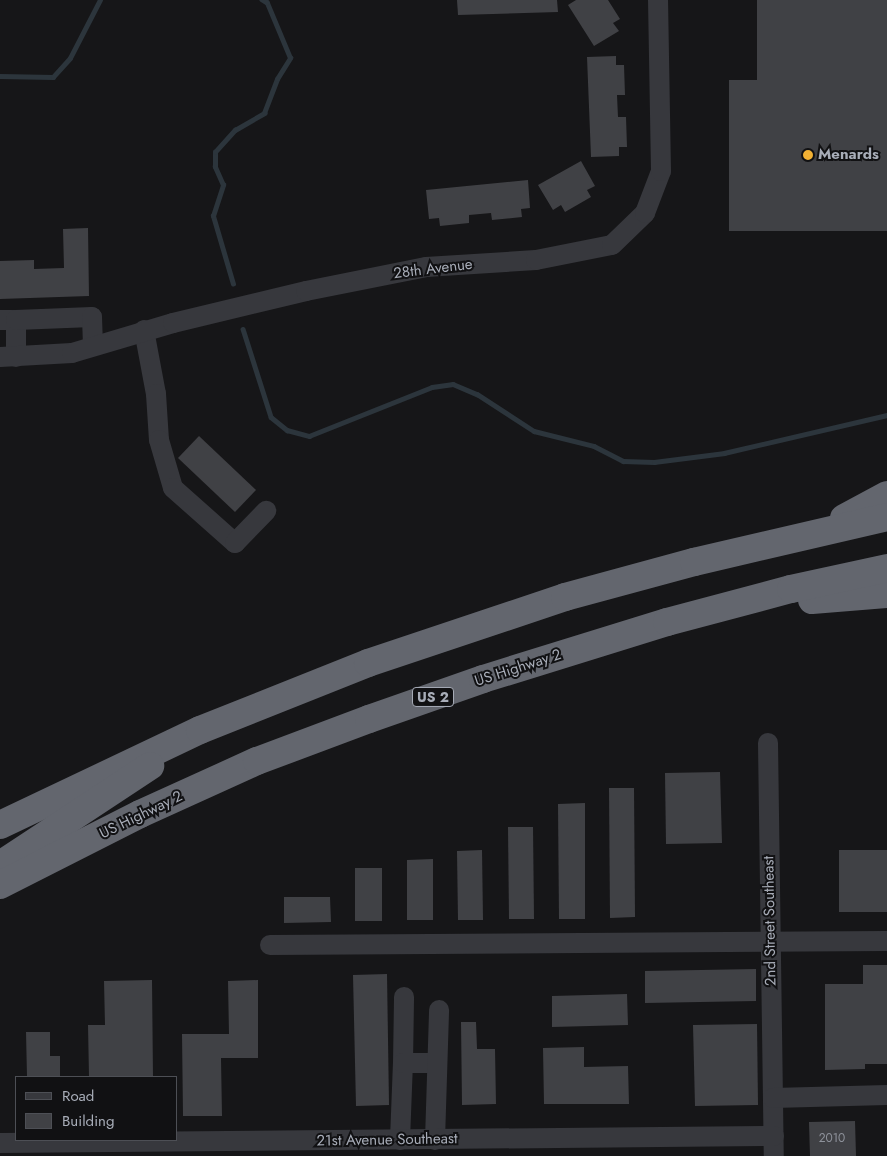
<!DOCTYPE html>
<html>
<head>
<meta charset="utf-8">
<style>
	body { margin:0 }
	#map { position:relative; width:887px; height:1156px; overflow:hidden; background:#161618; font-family:Jost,sans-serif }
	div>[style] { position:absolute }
	.stream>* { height:4.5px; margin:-2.25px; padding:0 2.25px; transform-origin:2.25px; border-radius:2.25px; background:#2c353c }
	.building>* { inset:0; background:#404145 }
	.minor>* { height:20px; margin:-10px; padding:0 10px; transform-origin:10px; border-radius:10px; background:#37383d }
	.highway>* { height:28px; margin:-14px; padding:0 14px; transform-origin:14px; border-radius:14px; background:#63666e }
	.dots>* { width:14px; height:14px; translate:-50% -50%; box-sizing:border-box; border:2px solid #111113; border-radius:50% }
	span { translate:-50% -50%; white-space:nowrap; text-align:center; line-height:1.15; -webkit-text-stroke:4px #111113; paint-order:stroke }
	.number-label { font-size:12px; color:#8e929b }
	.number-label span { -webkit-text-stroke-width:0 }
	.shield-label span { padding:1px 4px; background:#111113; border:1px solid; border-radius:4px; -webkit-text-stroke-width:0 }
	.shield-label { font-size:14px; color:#a8adb8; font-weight:700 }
	.poi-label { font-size:15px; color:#a8adb8; font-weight:700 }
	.left { translate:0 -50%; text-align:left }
	.street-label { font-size:15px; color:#a8adb8 }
	.legend { position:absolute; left:15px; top:1076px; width:162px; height:65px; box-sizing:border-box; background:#111113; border:1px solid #4d4f55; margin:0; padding:6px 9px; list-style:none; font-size:15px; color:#a8adb8 }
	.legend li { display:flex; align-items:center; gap:10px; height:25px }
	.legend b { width:25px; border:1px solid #4d4f55 }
</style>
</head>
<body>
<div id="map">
	<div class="stream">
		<div style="left:0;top:76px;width:53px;rotate:1.1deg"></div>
		<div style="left:53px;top:77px;width:25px;rotate:-48deg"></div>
		<div style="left:70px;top:58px;width:65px;rotate:-62.7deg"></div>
		<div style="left:233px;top:284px;width:71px;rotate:-106.4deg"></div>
		<div style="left:213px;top:216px;width:33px;rotate:-72deg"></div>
		<div style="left:223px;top:185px;width:20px;rotate:-114deg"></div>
		<div style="left:215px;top:167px;width:15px;rotate:-90deg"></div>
		<div style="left:215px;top:152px;width:30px;rotate:-48deg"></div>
		<div style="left:235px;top:130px;width:34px;rotate:-30deg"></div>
		<div style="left:264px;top:113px;width:36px;rotate:-69deg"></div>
		<div style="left:277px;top:79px;width:25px;rotate:-58deg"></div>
		<div style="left:290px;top:58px;width:60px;rotate:-112.7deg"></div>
		<div style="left:267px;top:3px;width:6px;rotate:-149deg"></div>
		<div style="left:243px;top:329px;width:92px;rotate:72.3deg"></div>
		<div style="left:271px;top:417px;width:21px;rotate:39deg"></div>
		<div style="left:287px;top:430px;width:23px;rotate:15deg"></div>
		<div style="left:309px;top:436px;width:132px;rotate:-21.7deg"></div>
		<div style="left:432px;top:387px;width:21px;rotate:-8deg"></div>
		<div style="left:453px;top:384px;width:26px;rotate:23deg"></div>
		<div style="left:477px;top:394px;width:68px;rotate:33deg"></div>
		<div style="left:534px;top:431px;width:62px;rotate:14deg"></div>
		<div style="left:594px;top:446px;width:33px;rotate:27deg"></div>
		<div style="left:623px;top:461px;width:31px;rotate:2deg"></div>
		<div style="left:654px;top:462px;width:71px;rotate:-7.3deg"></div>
		<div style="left:724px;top:453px;width:167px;rotate:-13.1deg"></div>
	</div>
	<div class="building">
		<div style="clip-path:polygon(457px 0,557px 0,558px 12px,458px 15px)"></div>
		<div style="clip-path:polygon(576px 0,608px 0,620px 19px,613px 23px,619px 31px,594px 46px,568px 5px)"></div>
		<div style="clip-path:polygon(757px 0,887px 0,887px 231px,729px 231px,729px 80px,757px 80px)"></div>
		<div style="clip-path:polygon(616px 56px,616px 65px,624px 65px,625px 95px,617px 95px,618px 117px,626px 117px,627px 147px,619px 147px,619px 156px,591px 157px,587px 57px)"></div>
		<div style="clip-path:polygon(581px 161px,595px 186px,587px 190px,591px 197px,565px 212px,561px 205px,553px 210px,538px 185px)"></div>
		<div style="clip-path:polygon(528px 180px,530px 208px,521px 209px,522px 217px,492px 220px,491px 213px,469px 215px,469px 223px,440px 226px,439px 218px,429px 219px,426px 190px)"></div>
		<div style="clip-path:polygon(88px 228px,89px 296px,0 299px,0 261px,34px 260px,34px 269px,64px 268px,63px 229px)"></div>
		<div style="clip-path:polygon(199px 436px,256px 490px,235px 512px,178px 458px)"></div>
		<div style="clip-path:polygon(720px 772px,722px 843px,666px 844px,665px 773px)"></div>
		<div style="clip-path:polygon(609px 788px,634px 788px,635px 917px,610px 918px)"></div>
		<div style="clip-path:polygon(585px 803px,585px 919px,559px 919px,558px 804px)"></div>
		<div style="clip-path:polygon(508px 827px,533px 827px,534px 919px,509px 919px)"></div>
		<div style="clip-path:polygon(482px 850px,483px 920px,458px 920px,457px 851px)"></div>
		<div style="clip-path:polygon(839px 850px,887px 850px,887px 912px,839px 912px)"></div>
		<div style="clip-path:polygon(433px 859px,433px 920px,407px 920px,407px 860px)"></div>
		<div style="clip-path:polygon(355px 868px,382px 868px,382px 921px,355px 921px)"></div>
		<div style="clip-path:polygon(284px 897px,330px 897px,331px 922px,284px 923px)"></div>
		<div style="clip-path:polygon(863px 965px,887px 965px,887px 1064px,865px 1064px,865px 1069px,825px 1070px,825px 984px,863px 984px)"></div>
		<div style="clip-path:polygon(756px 969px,756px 1001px,645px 1003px,645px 971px)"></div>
		<div style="clip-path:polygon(387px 974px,389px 1105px,356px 1106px,353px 975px)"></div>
		<div style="clip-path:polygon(152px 980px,153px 1077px,89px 1077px,88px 1025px,105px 1025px,104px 981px)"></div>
		<div style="clip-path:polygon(258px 980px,258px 1058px,221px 1058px,222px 1116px,183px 1116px,182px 1034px,229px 1034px,228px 981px)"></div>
		<div style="clip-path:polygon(627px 994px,628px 1025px,552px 1027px,552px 996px)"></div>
		<div style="clip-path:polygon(461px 1022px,476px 1022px,477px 1049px,495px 1049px,496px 1104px,462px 1105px)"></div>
		<div style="clip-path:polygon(757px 1024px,758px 1105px,695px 1106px,693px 1025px)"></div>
		<div style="clip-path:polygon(26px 1032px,50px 1032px,50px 1056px,60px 1056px,60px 1077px,27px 1077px)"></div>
		<div style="clip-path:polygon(584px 1047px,584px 1067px,628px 1066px,629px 1104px,544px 1104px,543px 1048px)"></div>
		<div style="clip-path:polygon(855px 1121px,856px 1156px,810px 1156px,809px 1122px)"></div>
	</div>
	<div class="minor">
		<div style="left:0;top:320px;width:16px"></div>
		<div style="left:16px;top:320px;width:37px;rotate:90deg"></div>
		<div style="left:16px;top:320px;width:76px;rotate:-2.3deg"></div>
		<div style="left:92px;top:317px;width:29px;rotate:88deg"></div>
		<div style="left:144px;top:330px;width:65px;rotate:79.4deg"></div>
		<div style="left:156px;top:394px;width:46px;rotate:86.3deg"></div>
		<div style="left:159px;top:440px;width:50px;rotate:73.7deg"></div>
		<div style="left:173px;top:488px;width:83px;rotate:41.6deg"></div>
		<div style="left:235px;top:543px;width:45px;rotate:-45.9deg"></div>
		<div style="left:0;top:357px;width:72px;rotate:-3.2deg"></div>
		<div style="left:72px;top:353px;width:105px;rotate:-16.5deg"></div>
		<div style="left:173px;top:323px;width:137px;rotate:-13.5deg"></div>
		<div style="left:306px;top:291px;width:122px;rotate:-11.3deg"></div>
		<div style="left:426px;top:267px;width:110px;rotate:-3.6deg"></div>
		<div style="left:536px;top:260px;width:77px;rotate:-11.2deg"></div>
		<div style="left:612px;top:245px;width:46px;rotate:-44.1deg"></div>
		<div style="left:645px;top:213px;width:45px;rotate:-69.1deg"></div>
		<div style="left:661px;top:171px;width:171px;rotate:-91deg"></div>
		<div style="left:768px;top:743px;width:413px;rotate:89.2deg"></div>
		<div style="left:270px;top:945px;width:617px;rotate:-0.37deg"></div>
		<div style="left:403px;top:1063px;width:66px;rotate:-89.1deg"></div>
		<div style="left:773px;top:1098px;width:114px;rotate:-1.5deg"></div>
		<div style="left:400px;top:1140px;width:77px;rotate:-87.8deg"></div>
		<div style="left:403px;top:1063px;width:34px"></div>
		<div style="left:435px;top:1140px;width:130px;rotate:-88.2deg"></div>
		<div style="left:0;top:1143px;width:774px;rotate:-0.52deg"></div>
	</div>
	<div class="highway">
		<div style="left:844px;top:518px;width:49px;rotate:-28.1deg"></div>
		<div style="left:812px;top:600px;width:75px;rotate:-4.6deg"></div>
		<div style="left:0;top:825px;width:221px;rotate:-25.4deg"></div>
		<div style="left:200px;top:730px;width:181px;rotate:-21.7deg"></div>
		<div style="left:368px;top:663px;width:208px;rotate:-18.5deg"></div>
		<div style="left:565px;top:597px;width:134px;rotate:-15.2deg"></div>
		<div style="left:694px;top:562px;width:198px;rotate:-13.1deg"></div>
		<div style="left:0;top:865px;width:180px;rotate:-33.4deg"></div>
		<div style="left:0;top:885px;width:157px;rotate:-26.9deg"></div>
		<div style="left:140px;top:814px;width:128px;rotate:-24.4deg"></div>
		<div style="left:257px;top:761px;width:120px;rotate:-20.6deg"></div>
		<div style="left:369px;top:719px;width:121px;rotate:-19.3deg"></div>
		<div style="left:483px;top:679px;width:193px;rotate:-17.2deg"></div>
		<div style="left:667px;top:622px;width:128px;rotate:-14.9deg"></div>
		<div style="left:791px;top:589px;width:98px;rotate:-12.3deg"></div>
	</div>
	<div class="dots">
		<div style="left:808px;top:155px;background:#f2b134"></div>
	</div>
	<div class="number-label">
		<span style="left:832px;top:1139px">2010</span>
	</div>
	<div class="shield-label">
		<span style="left:433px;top:697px">US 2</span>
	</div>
	<div class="poi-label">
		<span class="left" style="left:818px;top:155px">Menards</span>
	</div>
	<div class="street-label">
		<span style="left:433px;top:269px;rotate:-7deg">28th Avenue</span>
		<span style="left:518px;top:668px;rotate:-18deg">US Highway 2</span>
		<span style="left:141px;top:815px;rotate:-26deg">US Highway 2</span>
		<span style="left:770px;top:921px;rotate:-91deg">2nd Street Southeast</span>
		<span style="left:387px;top:1140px;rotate:-1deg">21st Avenue Southeast</span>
	</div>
	<ul class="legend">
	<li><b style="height:6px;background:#37383d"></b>Road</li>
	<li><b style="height:14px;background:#404145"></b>Building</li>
	</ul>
</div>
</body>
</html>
